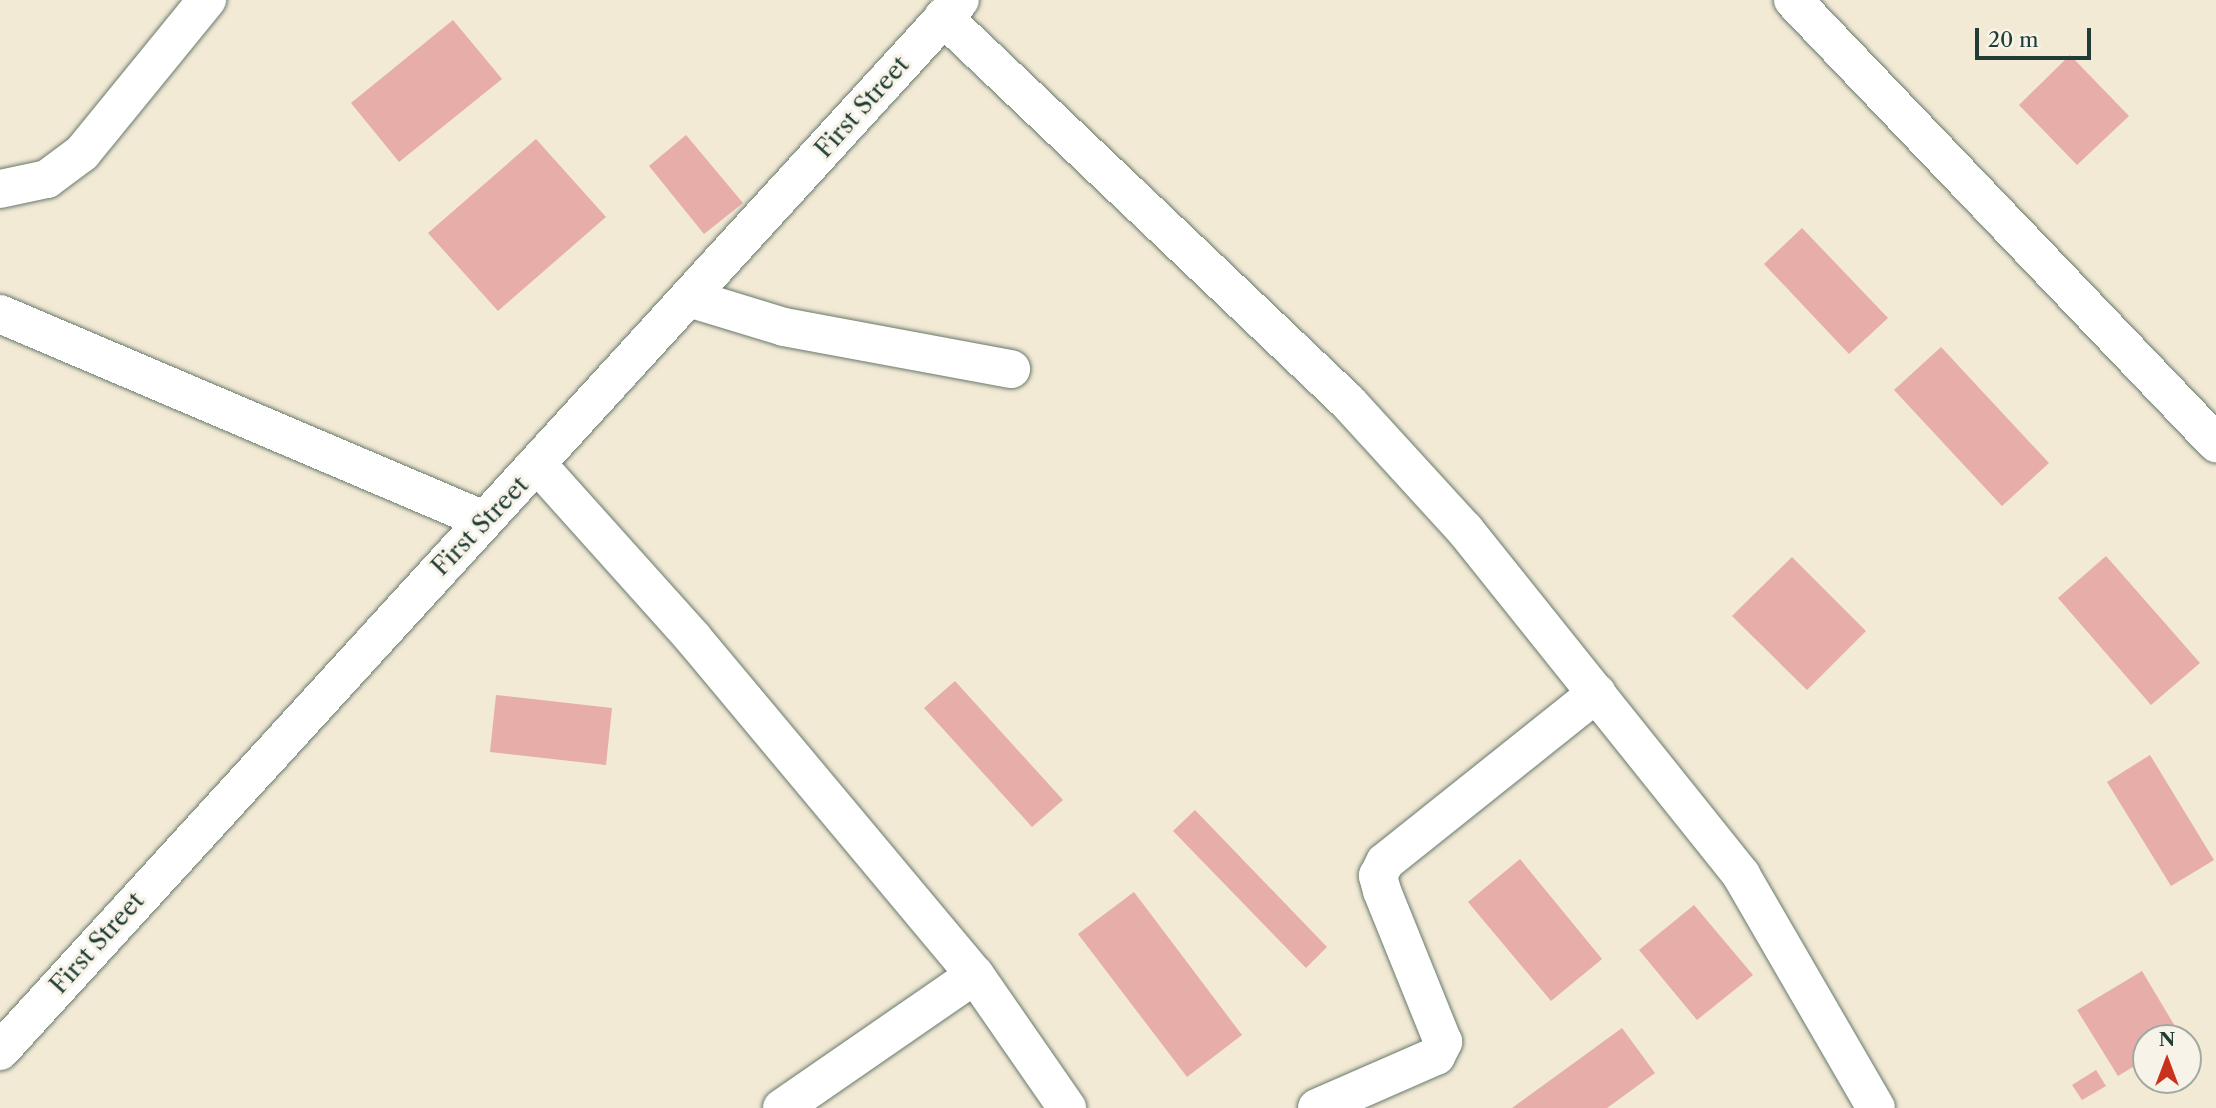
<!DOCTYPE html>
<html>
<head>
<meta charset="utf-8">
<style>
	body { margin:0 }
	#map { position:relative; width:2216px; height:1108px; overflow:hidden; background:#f2ead5; font-family:"Libre Caslon Text",serif }
	div>[style] { position:absolute }
	.building>* { inset:0; background:#e6ada9 }
	.roads { filter:drop-shadow(0 0 2px #697a6c) drop-shadow(0 0 2px #697a6c) }
	.street>* { height:38px; margin:-19px; padding:0 19px; transform-origin:19px; border-radius:19px; background:#fff }
	span { translate:-50% -50%; white-space:nowrap; text-align:center; line-height:1.15; -webkit-text-stroke:6px #f7f3e8; paint-order:stroke }
	.street-label { font-size:24px; color:#1f3d34 }
	.north { position:absolute; left:2132px; top:1024px; width:70px; height:70px; box-sizing:border-box; background:#f7f3e8; border:2px solid #a1aaa0; border-radius:50%; rotate:0deg; font-size:19px; font-weight:700; line-height:28px; text-align:center; color:#1f3d34 }
	.north::after { content:''; display:block; margin:auto; width:24px; height:32px; background:#c8321e; clip-path:polygon(50% 0,100% 100%,50% 72%,0 100%) }
	.scale { position:absolute; left:1975px; top:28px; width:116px; height:32px; box-sizing:border-box; border:4px solid #1f3d34; border-top:0; padding-left:9px; font-size:21px; line-height:24px; white-space:nowrap; color:#1f3d34; -webkit-text-stroke:5px #f7f3e8; paint-order:stroke }
</style>
</head>
<body>
<div id="map">
	<div class="building">
		<div style="clip-path:polygon(453px 20px,502px 79px,399px 162px,351px 103px)"></div>
		<div style="clip-path:polygon(2070px 55px,2129px 116px,2077px 165px,2019px 105px)"></div>
		<div style="clip-path:polygon(686px 135px,743px 203px,704px 234px,649px 166px)"></div>
		<div style="clip-path:polygon(536px 139px,606px 217px,498px 311px,428px 233px)"></div>
		<div style="clip-path:polygon(1802px 228px,1888px 318px,1849px 354px,1764px 264px)"></div>
		<div style="clip-path:polygon(1941px 347px,2049px 463px,2002px 506px,1894px 390px)"></div>
		<div style="clip-path:polygon(2106px 556px,2200px 663px,2151px 705px,2058px 598px)"></div>
		<div style="clip-path:polygon(1792px 557px,1866px 631px,1807px 690px,1732px 616px)"></div>
		<div style="clip-path:polygon(955px 681px,1063px 800px,1032px 827px,924px 708px)"></div>
		<div style="clip-path:polygon(496px 695px,612px 708px,606px 765px,490px 752px)"></div>
		<div style="clip-path:polygon(2150px 755px,2214px 860px,2171px 886px,2107px 782px)"></div>
		<div style="clip-path:polygon(1195px 810px,1327px 947px,1306px 968px,1173px 831px)"></div>
		<div style="clip-path:polygon(1520px 859px,1602px 959px,1551px 1001px,1468px 902px)"></div>
		<div style="clip-path:polygon(1134px 892px,1242px 1035px,1187px 1077px,1078px 934px)"></div>
		<div style="clip-path:polygon(1694px 905px,1753px 975px,1697px 1020px,1639px 950px)"></div>
		<div style="clip-path:polygon(2142px 971px,2182px 1038px,2146px 1038px,2146px 1059px,2118px 1076px,2077px 1010px)"></div>
		<div style="clip-path:polygon(1622px 1028px,1655px 1073px,1607px 1108px,1512px 1108px)"></div>
		<div style="clip-path:polygon(2096px 1070px,2106px 1086px,2082px 1100px,2072px 1085px)"></div>
	</div>
	<div class="roads">
		<div class="street">
			<div style="left:1793px;top:0;width:613px;rotate:46.32deg"></div>
			<div style="left:943px;top:17px;width:559px;rotate:43.55deg"></div>
			<div style="left:1348px;top:402px;width:173px;rotate:47.6deg"></div>
			<div style="left:1465px;top:530px;width:442px;rotate:51.3deg"></div>
			<div style="left:1741px;top:875px;width:269px;rotate:59.9deg"></div>
			<div style="left:0;top:189px;width:48px;rotate:-12deg"></div>
			<div style="left:47px;top:179px;width:44px;rotate:-36.6deg"></div>
			<div style="left:82px;top:153px;width:198px;rotate:-50.8deg"></div>
			<div style="left:689px;top:298px;width:99px;rotate:17deg"></div>
			<div style="left:784px;top:327px;width:231px;rotate:10.5deg"></div>
			<div style="left:0;top:314px;width:526px;rotate:23.06deg"></div>
			<div style="left:538px;top:465px;width:232px;rotate:48.1deg"></div>
			<div style="left:693px;top:638px;width:439px;rotate:50.1deg"></div>
			<div style="left:975px;top:975px;width:162px;rotate:55.3deg"></div>
			<div style="left:0;top:1051px;width:1423px;rotate:-47.59deg"></div>
			<div style="left:782px;top:1108px;width:234px;rotate:-34.6deg"></div>
			<div style="left:1317px;top:1108px;width:130px;rotate:-23.6deg"></div>
			<div style="left:1436px;top:1056px;width:16px;rotate:-63deg"></div>
			<div style="left:1443px;top:1042px;width:163px;rotate:-112deg"></div>
			<div style="left:1382px;top:891px;width:16px;rotate:-105deg"></div>
			<div style="left:1378px;top:876px;width:16px;rotate:-63deg"></div>
			<div style="left:1385px;top:862px;width:271px;rotate:-38.6deg"></div>
		</div>
	</div>
	<div class="street-label">
		<span style="left:862px;top:107px;rotate:-48deg">First Street</span>
		<span style="left:480px;top:526px;rotate:-46deg">First Street</span>
		<span style="left:97px;top:943px;rotate:-48deg">First Street</span>
	</div>
	<div class="north">N</div>
	<div class="scale">20 m</div>
</div>
</body>
</html>
